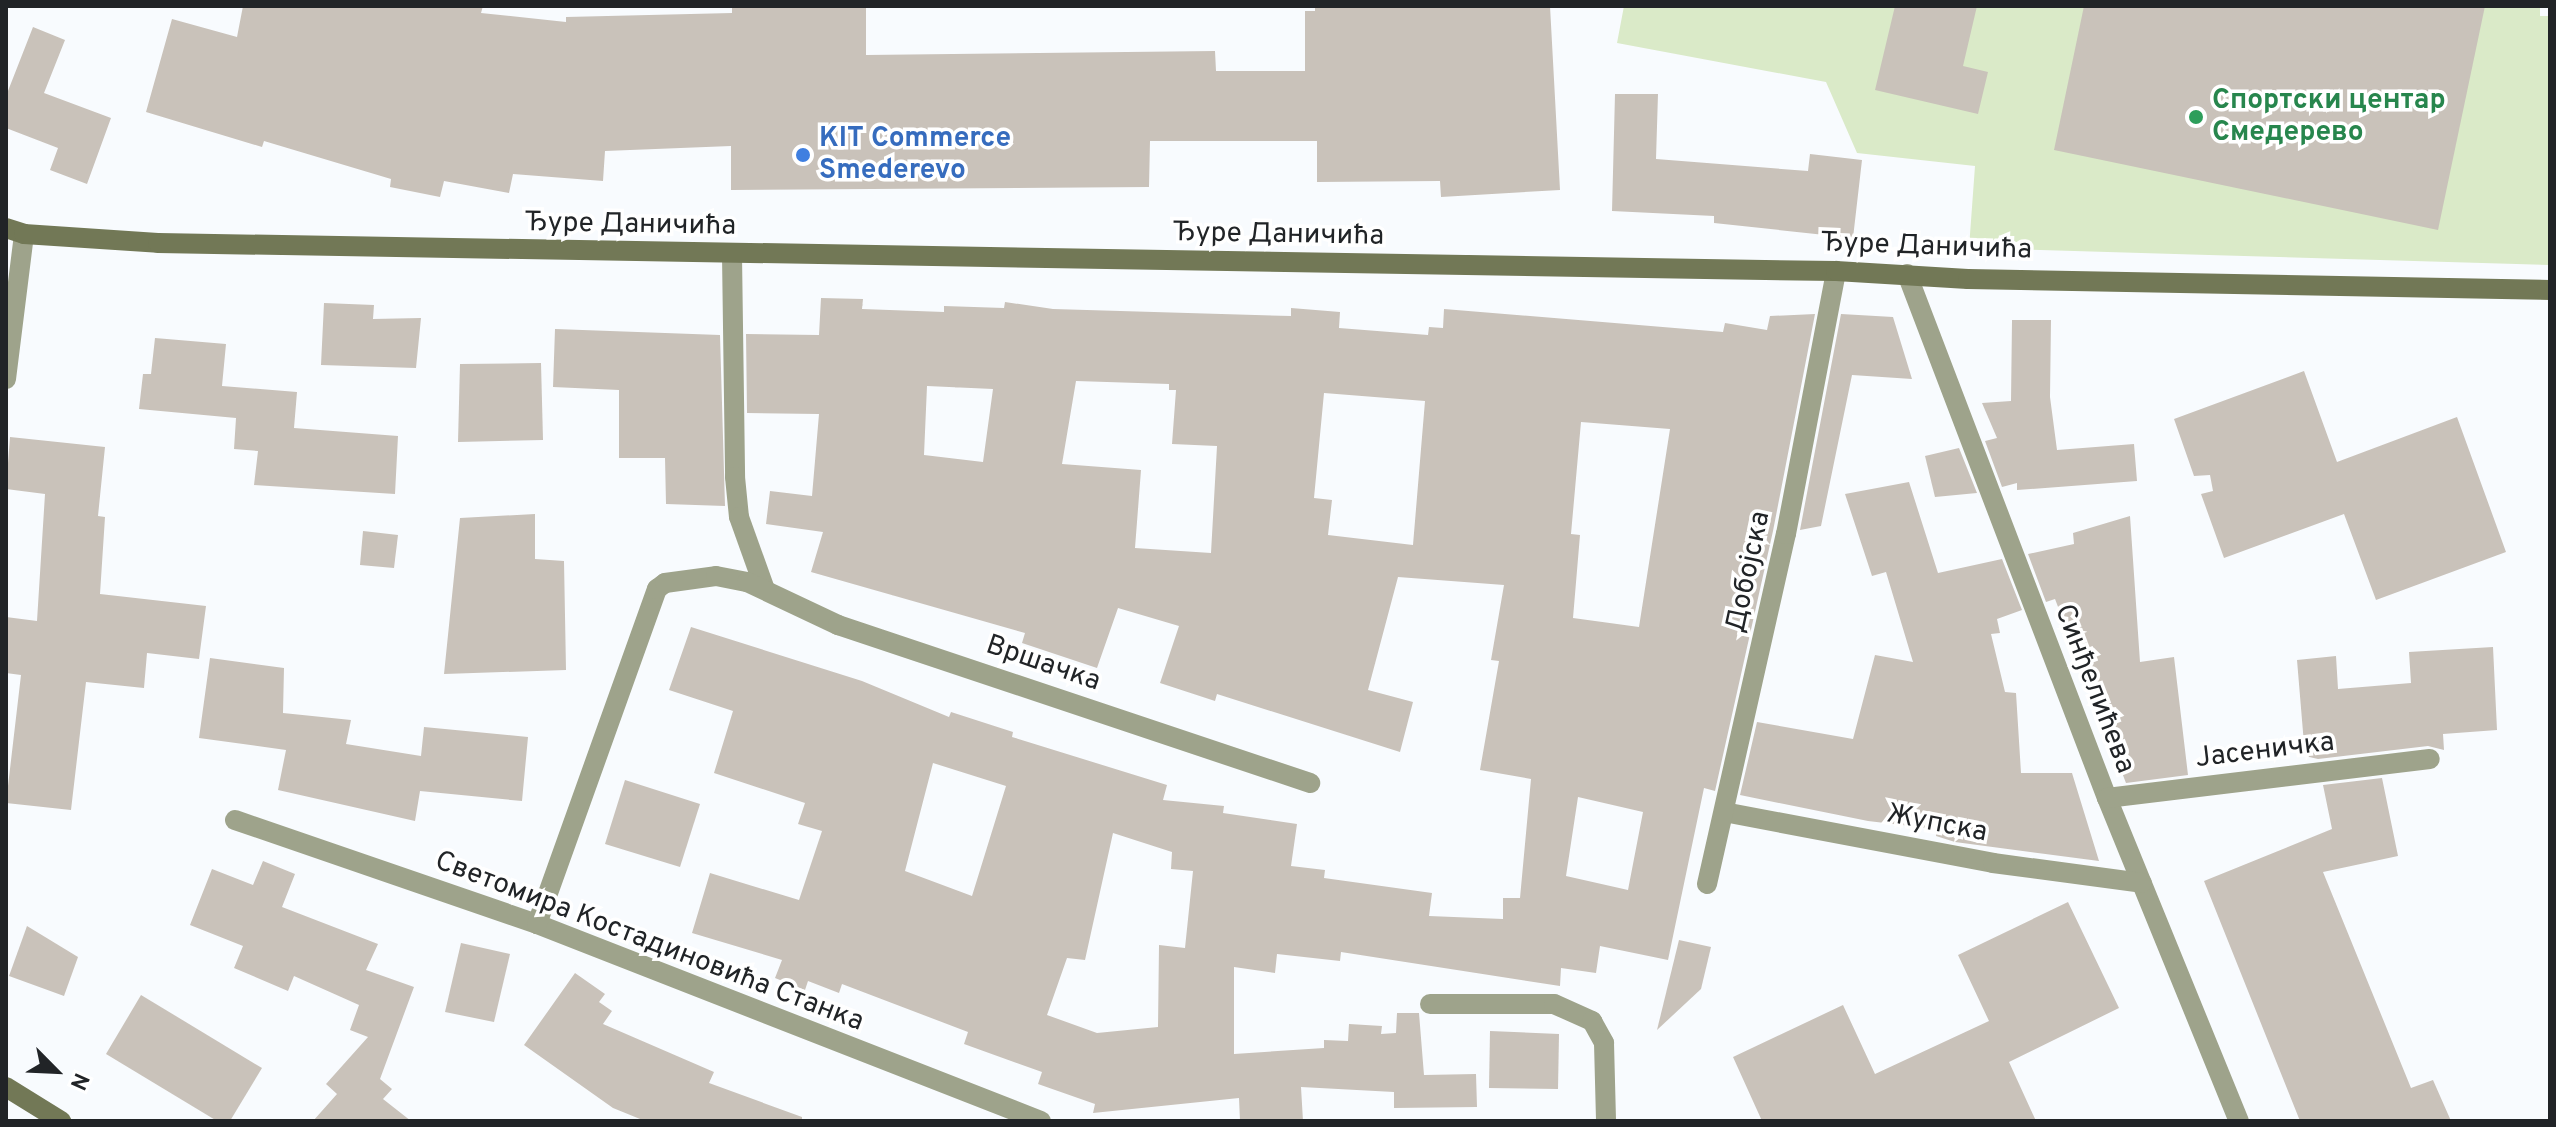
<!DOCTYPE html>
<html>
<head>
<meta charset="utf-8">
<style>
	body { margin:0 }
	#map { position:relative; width:2556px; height:1127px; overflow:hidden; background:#f8fbfe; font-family:Overpass,sans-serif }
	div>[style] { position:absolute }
	.green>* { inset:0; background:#daeac8 }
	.building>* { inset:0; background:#c9c2ba }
	.street>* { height:20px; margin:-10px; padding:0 10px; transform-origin:10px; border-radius:10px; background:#9ea38b }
	.secondary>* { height:20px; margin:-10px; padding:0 10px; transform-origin:10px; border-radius:10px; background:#727856 }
	.dots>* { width:22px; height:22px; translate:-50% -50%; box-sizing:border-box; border:4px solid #fff; border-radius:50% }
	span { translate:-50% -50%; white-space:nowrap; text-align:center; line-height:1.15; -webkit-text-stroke:7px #fff; paint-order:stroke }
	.leisure-label { font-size:28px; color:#27864d; font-weight:700 }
	.left { translate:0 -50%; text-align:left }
	.shop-label { font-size:28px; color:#366cbe; font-weight:700 }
	.street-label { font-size:28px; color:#212427 }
	.frame { position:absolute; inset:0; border:8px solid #212427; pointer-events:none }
	.north { position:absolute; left:16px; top:1031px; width:80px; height:80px; -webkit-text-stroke:6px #fff; paint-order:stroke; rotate:114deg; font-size:22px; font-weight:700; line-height:32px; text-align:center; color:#212427 }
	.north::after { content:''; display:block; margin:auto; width:28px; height:36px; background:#212427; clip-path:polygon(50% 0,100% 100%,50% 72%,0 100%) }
</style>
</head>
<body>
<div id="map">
	<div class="green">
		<div style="clip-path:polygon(1624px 6px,2540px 6px,2540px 16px,2550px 16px,2550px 265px,1969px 248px,1975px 166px,1857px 153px,1826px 82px,1617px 43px)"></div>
	</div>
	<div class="building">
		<div style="clip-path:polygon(243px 6px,483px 6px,481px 13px,566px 22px,566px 17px,732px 13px,732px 6px,866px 6px,866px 55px,1215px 51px,1216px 71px,1305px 71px,1305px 11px,1315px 11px,1315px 6px,1550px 6px,1560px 190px,1441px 197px,1440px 181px,1317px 182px,1317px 141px,1150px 141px,1149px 187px,731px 190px,731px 146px,605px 151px,603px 181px,513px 174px,509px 193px,444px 181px,440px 197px,390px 187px,391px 179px,264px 141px,262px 147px,146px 112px,172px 19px,237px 37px)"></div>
		<div style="clip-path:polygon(1895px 6px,1977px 6px,1963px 66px,1988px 72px,1978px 114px,1875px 90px)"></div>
		<div style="clip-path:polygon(2084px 6px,2485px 6px,2438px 230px,2054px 150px)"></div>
		<div style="clip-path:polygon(33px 27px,65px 40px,44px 93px,111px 118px,87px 184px,50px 170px,58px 148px,6px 128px,6px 96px)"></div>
		<div style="clip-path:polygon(1615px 94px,1658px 94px,1656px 159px,1808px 171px,1810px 154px,1862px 160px,1853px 238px,1714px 223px,1714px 216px,1612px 211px)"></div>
		<div style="clip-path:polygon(evenodd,821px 298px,863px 299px,862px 309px,944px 312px,944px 306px,1004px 308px,1005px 302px,1053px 309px,1291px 316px,1291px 308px,1340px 312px,1339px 328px,1428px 335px,1429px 327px,1443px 328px,1444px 309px,1723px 332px,1725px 323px,1767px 330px,1770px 316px,1815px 314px,1773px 531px,1715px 791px,1704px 788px,1668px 960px,1600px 946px,1596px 973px,1561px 968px,1560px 986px,1341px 952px,1340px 961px,1277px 954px,1275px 973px,1234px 967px,1234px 1054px,1324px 1048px,1324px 1040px,1348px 1041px,1349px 1024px,1382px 1026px,1381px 1034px,1396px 1033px,1397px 1013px,1419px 1013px,1424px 1075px,1476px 1074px,1477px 1107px,1394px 1108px,1394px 1092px,1301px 1087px,1303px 1121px,1240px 1121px,1239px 1098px,1093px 1113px,1095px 1104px,1038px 1084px,1042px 1072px,964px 1044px,968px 1032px,842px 984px,839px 993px,808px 981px,805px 990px,775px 978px,782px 960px,692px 933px,710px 873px,799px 900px,822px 831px,798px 824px,805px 803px,714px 773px,733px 711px,669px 690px,691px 627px,862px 681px,949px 717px,951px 712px,1013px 732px,1012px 737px,1167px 785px,1163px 800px,1224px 806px,1223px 813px,1297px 824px,1291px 866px,1325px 870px,1324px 878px,1432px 893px,1429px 916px,1503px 919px,1503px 898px,1520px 898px,1531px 779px,1480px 770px,1499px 661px,1491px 660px,1504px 585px,1398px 577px,1368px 690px,1413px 702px,1400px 752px,1217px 694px,1215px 701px,1160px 683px,1179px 626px,1118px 608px,1097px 668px,1022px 643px,1025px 633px,811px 572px,823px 532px,766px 524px,770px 491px,812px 496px,819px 414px,747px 413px,746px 334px,819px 335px,821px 298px,1076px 381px,1169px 384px,1169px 390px,1176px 390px,1172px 444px,1217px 446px,1211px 553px,1135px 548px,1141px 470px,1062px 464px,1076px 381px,821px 298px,927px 386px,993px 389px,983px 462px,924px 455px,927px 386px,821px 298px,1324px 393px,1425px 401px,1413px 545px,1328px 535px,1332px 500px,1314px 498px,1324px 393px,821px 298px,1581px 422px,1670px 429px,1639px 627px,1573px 618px,1580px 535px,1571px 534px,1581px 422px,821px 298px,933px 763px,1006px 786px,972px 896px,905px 871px,933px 763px,821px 298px,1578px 797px,1643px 812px,1628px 890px,1566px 876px,1578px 797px,821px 298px,1113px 833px,1172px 852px,1171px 869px,1193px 871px,1185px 948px,1159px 945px,1158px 1027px,1097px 1033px,1047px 1015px,1067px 958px,1085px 960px,1113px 833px)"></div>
		<div style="clip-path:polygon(324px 303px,374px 305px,373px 319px,421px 318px,416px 368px,321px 365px)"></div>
		<div style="clip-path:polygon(1841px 314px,1893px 317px,1912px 379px,1852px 375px,1821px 526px,1800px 530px)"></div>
		<div style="clip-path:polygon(2012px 320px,2051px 320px,2050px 397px,2057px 450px,2134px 444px,2137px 481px,2017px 490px,2017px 483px,2002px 487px,1985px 441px,1997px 438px,1982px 403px,2011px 401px)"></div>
		<div style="clip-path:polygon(555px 329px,720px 335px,725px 506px,666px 504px,665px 458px,619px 458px,619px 390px,553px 387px)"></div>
		<div style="clip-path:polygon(155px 338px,226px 344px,222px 386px,297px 392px,294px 428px,398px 436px,395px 494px,254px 485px,258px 451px,234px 449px,236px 418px,139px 409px,143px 374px,151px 374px)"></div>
		<div style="clip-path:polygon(541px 363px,543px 440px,458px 442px,460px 364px)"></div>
		<div style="clip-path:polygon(2304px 371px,2337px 462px,2457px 417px,2506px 552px,2376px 600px,2344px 514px,2224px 558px,2201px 494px,2213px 491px,2210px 475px,2194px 476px,2174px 419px)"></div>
		<div style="clip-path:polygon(10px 437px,105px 447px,98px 516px,105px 517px,100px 594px,206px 606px,199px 659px,147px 653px,144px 688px,86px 682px,71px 810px,6px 803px,21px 675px,6px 673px,6px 617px,37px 621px,45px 494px,6px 489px)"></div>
		<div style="clip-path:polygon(1959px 448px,1977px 493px,1935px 497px,1925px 456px)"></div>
		<div style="clip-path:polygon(1909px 482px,1938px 573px,2002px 559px,2022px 610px,1997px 619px,2000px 633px,1991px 634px,2005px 692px,2016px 693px,2021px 773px,2072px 773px,2099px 861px,1955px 842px,1936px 836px,1936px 829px,1868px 821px,1740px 795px,1757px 722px,1853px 739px,1875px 655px,1913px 662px,1886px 572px,1872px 576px,1845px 494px)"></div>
		<div style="clip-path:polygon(535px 514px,535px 559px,564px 561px,566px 670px,444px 674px,460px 518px)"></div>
		<div style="clip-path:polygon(2130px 516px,2140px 662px,2174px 657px,2188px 775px,2126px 783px,2055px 599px,2046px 602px,2028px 554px,2074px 544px,2073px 533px)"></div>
		<div style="clip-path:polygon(363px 531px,398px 535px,394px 568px,360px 565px)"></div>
		<div style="clip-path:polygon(2493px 647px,2497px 730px,2443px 734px,2444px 750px,2428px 746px,2318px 759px,2305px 756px,2297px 660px,2336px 656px,2338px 689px,2411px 683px,2409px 652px)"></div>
		<div style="clip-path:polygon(210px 658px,284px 668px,283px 713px,351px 720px,346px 744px,421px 756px,424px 727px,528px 737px,522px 801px,420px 791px,415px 821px,278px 790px,286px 750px,199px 738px)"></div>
		<div style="clip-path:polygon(2382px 778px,2398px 856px,2323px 872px,2411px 1088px,2433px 1080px,2451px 1121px,2300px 1121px,2204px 881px,2332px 829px,2323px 785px)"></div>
		<div style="clip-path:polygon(625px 780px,700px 804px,680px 867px,605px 844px)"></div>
		<div style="clip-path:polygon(263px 861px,295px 874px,282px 907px,378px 944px,366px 970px,414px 987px,380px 1079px,392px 1089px,383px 1099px,411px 1121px,313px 1121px,337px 1094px,326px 1084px,368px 1037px,350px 1030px,359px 1005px,294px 976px,288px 991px,234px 968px,243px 946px,190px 925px,212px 869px,253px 885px)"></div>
		<div style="clip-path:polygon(2068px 902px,2119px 1008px,2009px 1062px,2036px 1121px,1762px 1121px,1733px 1057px,1843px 1005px,1875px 1074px,1989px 1021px,1958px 955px)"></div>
		<div style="clip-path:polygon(27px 926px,78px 957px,64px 996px,9px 976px)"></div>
		<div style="clip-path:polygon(1679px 940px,1711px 947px,1701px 989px,1657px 1030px)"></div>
		<div style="clip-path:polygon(461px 943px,510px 954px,494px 1022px,445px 1012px)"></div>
		<div style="clip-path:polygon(575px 973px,605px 994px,599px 1002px,612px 1011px,603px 1024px,714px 1072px,709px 1083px,802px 1117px,802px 1121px,645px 1121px,613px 1108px,524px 1045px)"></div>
		<div style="clip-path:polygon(141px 995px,262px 1068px,230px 1121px,217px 1121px,106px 1054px)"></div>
		<div style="clip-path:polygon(1490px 1031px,1559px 1034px,1558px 1089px,1489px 1088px)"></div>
	</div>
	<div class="street">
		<div style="left:732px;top:255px;width:222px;rotate:89.2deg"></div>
		<div style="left:735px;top:477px;width:40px;rotate:84.3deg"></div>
		<div style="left:739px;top:517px;width:74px;rotate:70.3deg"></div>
		<div style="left:1907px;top:274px;width:561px;rotate:69.11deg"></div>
		<div style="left:2107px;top:798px;width:349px;rotate:67.8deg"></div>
		<div style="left:6px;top:379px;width:146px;rotate:-82.9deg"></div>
		<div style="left:2107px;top:798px;width:325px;rotate:-6.9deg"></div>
		<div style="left:1724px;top:812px;width:274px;rotate:10.7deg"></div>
		<div style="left:1993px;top:863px;width:150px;rotate:7.6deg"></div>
		<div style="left:235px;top:820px;width:319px;rotate:19deg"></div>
		<div style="left:537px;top:924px;width:541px;rotate:21.35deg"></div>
		<div style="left:1707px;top:884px;width:359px;rotate:-77.3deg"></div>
		<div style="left:1786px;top:534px;width:268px;rotate:-79.2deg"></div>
		<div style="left:537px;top:924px;width:356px;rotate:-70.3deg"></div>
		<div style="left:657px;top:589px;width:10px;rotate:-37deg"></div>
		<div style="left:665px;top:583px;width:51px;rotate:-7.8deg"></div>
		<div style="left:716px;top:576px;width:32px;rotate:11deg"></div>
		<div style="left:747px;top:582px;width:101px;rotate:25.3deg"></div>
		<div style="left:838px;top:625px;width:498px;rotate:18.5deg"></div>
		<div style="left:1430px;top:1004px;width:124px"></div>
		<div style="left:1554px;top:1004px;width:42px;rotate:24.1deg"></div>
		<div style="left:1592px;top:1021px;width:25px;rotate:61deg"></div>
		<div style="left:1604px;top:1043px;width:78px;rotate:88.5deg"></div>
	</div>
	<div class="secondary">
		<div style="left:6px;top:228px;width:19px;rotate:18deg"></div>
		<div style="left:24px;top:234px;width:134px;rotate:3.8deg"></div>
		<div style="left:158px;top:243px;width:1678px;rotate:0.96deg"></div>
		<div style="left:1836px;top:271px;width:132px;rotate:3.5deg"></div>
		<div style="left:1968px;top:279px;width:582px;rotate:1.08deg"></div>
		<div style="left:6px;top:1087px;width:65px;rotate:31.7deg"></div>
	</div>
	<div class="dots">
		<div style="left:2196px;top:117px;background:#2e9e5b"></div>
		<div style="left:803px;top:155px;background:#3f7fe0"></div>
	</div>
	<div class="leisure-label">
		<span class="left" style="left:2212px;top:117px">Спортски центар<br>Смедерево</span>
	</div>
	<div class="shop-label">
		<span class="left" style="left:819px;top:155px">KIT Commerce<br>Smederevo</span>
	</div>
	<div class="street-label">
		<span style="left:630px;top:225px;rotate:1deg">Ђуре Даничића</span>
		<span style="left:1278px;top:235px;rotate:1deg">Ђуре Даничића</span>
		<span style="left:1926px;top:247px;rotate:2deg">Ђуре Даничића</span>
		<span style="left:1749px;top:572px;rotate:-78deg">Добојска</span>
		<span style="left:1043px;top:664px;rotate:19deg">Вршачка</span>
		<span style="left:2094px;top:689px;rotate:69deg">Синђелићева</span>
		<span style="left:2265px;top:751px;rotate:-7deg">Јасеничка</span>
		<span style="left:1937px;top:824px;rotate:11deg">Жупска</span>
		<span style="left:649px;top:942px;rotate:21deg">Светомира Костадиновића Станка</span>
	</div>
	<div class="frame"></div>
	<div class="north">N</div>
</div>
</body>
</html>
